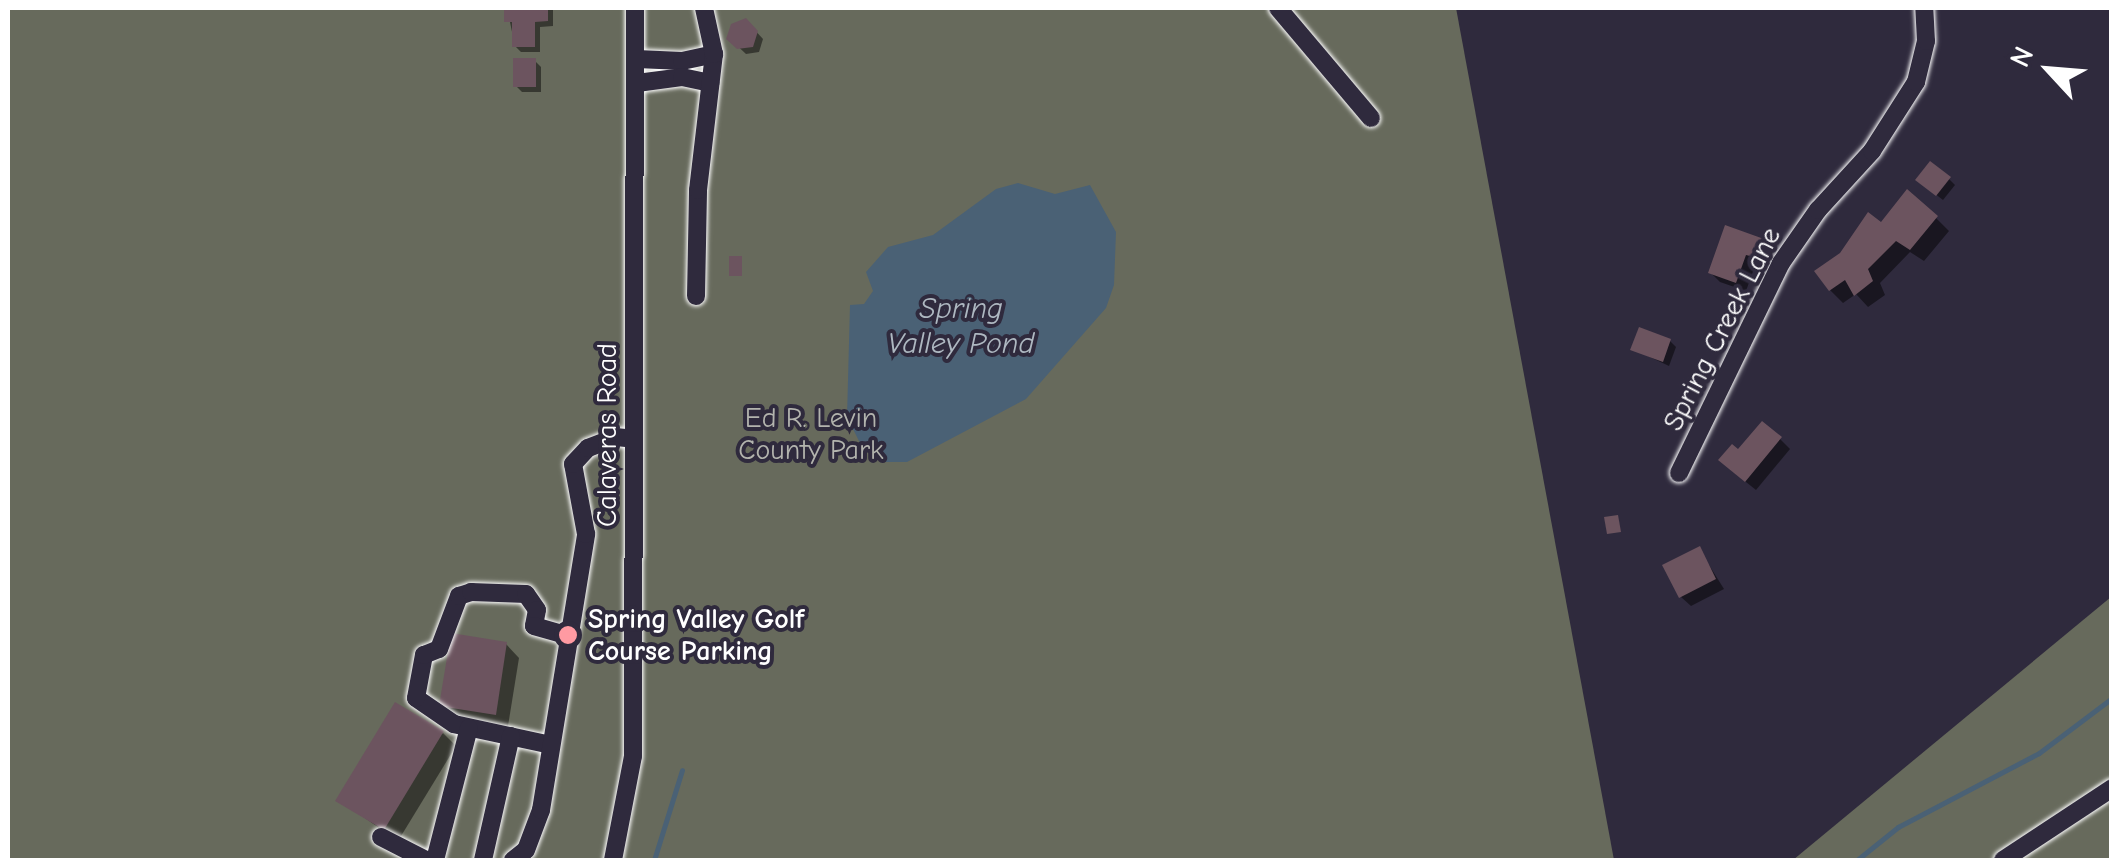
<!DOCTYPE html>
<html>
<head>
<meta charset="utf-8">
<style>
	body { margin:0 }
	#map { position:relative; width:2119px; height:868px; overflow:hidden; background:#2f2a3d; font-family:"Comic Neue",sans-serif }
	div>[style] { position:absolute }
	.green>* { inset:0; background:#676a5c }
	.water>* { inset:0; background:#4a6175 }
	.shadow>* { inset:0; background:#0007 }
	.stream>* { height:5px; margin:-2.5px; padding:0 2.5px; transform-origin:2.5px; border-radius:2.5px; background:#4a6175 }
	.building>* { inset:0; background:#6c545f }
	.roads { filter:drop-shadow(0 0 2px #fff) drop-shadow(0 0 2px #fff) }
	.minor>* { height:18px; margin:-9px; padding:0 9px; transform-origin:9px; border-radius:9px; background:#2f2a3d }
	.dots>* { width:28px; height:28px; translate:-50% -50%; box-sizing:border-box; border:5px solid #2f2a3d; border-radius:50% }
	span { translate:-50% -50%; white-space:nowrap; text-align:center; line-height:1.15; -webkit-text-stroke:8px #2f2a3d; paint-order:stroke }
	.street-label { font-size:28px; color:#fff }
	.park-label { font-size:28px; color:#b3b4ae }
	.poi-label { font-size:28px; color:#fff; font-weight:700 }
	.left { translate:0 -50%; text-align:left }
	.water-label { font-size:30px; color:#aeb8c1; font-style:italic }
	.frame { position:absolute; inset:0; border:10px solid #fff; pointer-events:none }
	.north { position:absolute; left:1999px; top:20px; width:100px; height:100px; -webkit-text-stroke:8px #2f2a3d; paint-order:stroke; rotate:296deg; font-size:28px; font-weight:700; line-height:40px; text-align:center; color:#fff }
	.north::after { content:''; display:block; margin:auto; width:35px; height:45px; background:#fff; clip-path:polygon(50% 0,100% 100%,50% 72%,0 100%) }
</style>
</head>
<body>
<div id="map">
	<div class="green">
		<div style="clip-path:polygon(8px 8px,1456px 8px,1614px 860px,8px 860px)"></div>
		<div style="clip-path:polygon(2111px 597px,2111px 860px,1793px 860px)"></div>
	</div>
	<div class="water">
		<div style="clip-path:polygon(1018px 183px,1055px 194px,1090px 185px,1116px 232px,1114px 285px,1106px 308px,1026px 399px,907px 462px,882px 462px,859px 441px,847px 417px,850px 305px,864px 304px,873px 291px,866px 272px,888px 247px,933px 235px,996px 189px)"></div>
	</div>
	<div class="shadow">
		<div style="clip-path:polygon(507px 8px,553px 8px,553px 26px,540px 27px,540px 52px,521px 52px,515px 46px)"></div>
		<div style="clip-path:polygon(752px 27px,763px 39px,759px 52px,746px 54px,729px 38px)"></div>
		<div style="clip-path:polygon(535px 61px,541px 67px,541px 92px,522px 92px,516px 86px)"></div>
		<div style="clip-path:polygon(1949px 179px,1955px 185px,1943px 200px,1925px 186px)"></div>
		<div style="clip-path:polygon(1936px 218px,1949px 231px,1924px 261px,1910px 252px,1880px 283px,1885px 295px,1868px 307px,1856px 294px,1843px 303px,1830px 290px,1882px 225px)"></div>
		<div style="clip-path:polygon(1763px 241px,1773px 251px,1767px 266px,1756px 263px,1746px 291px,1720px 282px,1711px 273px)"></div>
		<div style="clip-path:polygon(1670px 341px,1676px 347px,1669px 366px,1633px 349px)"></div>
		<div style="clip-path:polygon(1780px 439px,1790px 449px,1756px 490px,1731px 470px)"></div>
		<div style="clip-path:polygon(1699px 549px,1724px 589px,1691px 606px,1681px 597px)"></div>
		<div style="clip-path:polygon(506px 644px,519px 658px,508px 726px,455px 718px,442px 705px)"></div>
		<div style="clip-path:polygon(443px 733px,456px 746px,398px 841px,339px 800px)"></div>
	</div>
	<div class="stream">
		<div style="left:654px;top:860px;width:94px;rotate:-72.7deg"></div>
		<div style="left:1857px;top:860px;width:53px;rotate:-38.8deg"></div>
		<div style="left:1898px;top:827px;width:159px;rotate:-27.7deg"></div>
		<div style="left:2039px;top:753px;width:91px;rotate:-37deg"></div>
	</div>
	<div class="building">
		<div style="clip-path:polygon(504px 8px,548px 8px,548px 21px,535px 22px,535px 47px,512px 47px,512px 22px,504px 22px)"></div>
		<div style="clip-path:polygon(746px 18px,758px 31px,753px 47px,737px 49px,726px 39px,731px 24px)"></div>
		<div style="clip-path:polygon(513px 58px,536px 58px,536px 87px,513px 87px)"></div>
		<div style="clip-path:polygon(1930px 161px,1951px 177px,1936px 196px,1915px 180px)"></div>
		<div style="clip-path:polygon(1907px 189px,1938px 216px,1910px 250px,1896px 241px,1868px 269px,1873px 281px,1854px 296px,1845px 280px,1829px 291px,1814px 271px,1840px 253px,1868px 212px,1881px 222px)"></div>
		<div style="clip-path:polygon(1725px 225px,1764px 239px,1758px 258px,1746px 255px,1736px 283px,1708px 273px)"></div>
		<div style="clip-path:polygon(729px 256px,742px 256px,742px 276px,729px 276px)"></div>
		<div style="clip-path:polygon(1639px 327px,1671px 339px,1663px 362px,1630px 350px)"></div>
		<div style="clip-path:polygon(1762px 421px,1782px 437px,1745px 482px,1718px 460px,1732px 444px,1738px 449px)"></div>
		<div style="clip-path:polygon(1618px 515px,1621px 532px,1607px 534px,1604px 517px)"></div>
		<div style="clip-path:polygon(1700px 546px,1716px 579px,1679px 598px,1662px 565px)"></div>
		<div style="clip-path:polygon(451px 633px,507px 642px,496px 715px,439px 706px)"></div>
		<div style="clip-path:polygon(395px 702px,444px 731px,384px 830px,335px 801px)"></div>
	</div>
	<div class="roads">
		<div class="minor">
			<div style="left:1278px;top:8px;width:144px;rotate:49.8deg"></div>
			<div style="left:637px;top:59px;width:45px;rotate:2.5deg"></div>
			<div style="left:682px;top:61px;width:33px;rotate:-12deg"></div>
			<div style="left:637px;top:83px;width:45px;rotate:-7.6deg"></div>
			<div style="left:682px;top:77px;width:29px;rotate:12deg"></div>
			<div style="left:696px;top:296px;width:106px;rotate:-88.9deg"></div>
			<div style="left:698px;top:190px;width:137px;rotate:-83.3deg"></div>
			<div style="left:714px;top:54px;width:47px;rotate:-102.3deg"></div>
			<div style="left:1679px;top:473px;width:233px;rotate:-64.1deg"></div>
			<div style="left:1781px;top:263px;width:65px;rotate:-55.1deg"></div>
			<div style="left:1818px;top:210px;width:80px;rotate:-47.5deg"></div>
			<div style="left:1872px;top:151px;width:82px;rotate:-57.5deg"></div>
			<div style="left:1916px;top:82px;width:42px;rotate:-76.3deg"></div>
			<div style="left:1926px;top:41px;width:33px;rotate:-93deg"></div>
			<div style="left:551px;top:745px;width:99px;rotate:-167.8deg"></div>
			<div style="left:454px;top:724px;width:46px;rotate:-145.6deg"></div>
			<div style="left:416px;top:698px;width:44px;rotate:-79.5deg"></div>
			<div style="left:424px;top:655px;width:16px;rotate:-22deg"></div>
			<div style="left:439px;top:649px;width:57px;rotate:-69.3deg"></div>
			<div style="left:459px;top:596px;width:13px;rotate:-18deg"></div>
			<div style="left:471px;top:592px;width:55px;rotate:2.1deg"></div>
			<div style="left:526px;top:594px;width:19px;rotate:55deg"></div>
			<div style="left:537px;top:610px;width:16px;rotate:101deg"></div>
			<div style="left:534px;top:626px;width:36px;rotate:16deg"></div>
			<div style="left:381px;top:837px;width:51px;rotate:27.1deg"></div>
			<div style="left:435px;top:860px;width:136px;rotate:-75.6deg"></div>
			<div style="left:483px;top:860px;width:127px;rotate:-77.3deg"></div>
			<div style="left:513px;top:860px;width:16px;rotate:-38deg"></div>
			<div style="left:526px;top:850px;width:43px;rotate:-69.4deg"></div>
			<div style="left:541px;top:810px;width:280px;rotate:-80.7deg"></div>
			<div style="left:586px;top:534px;width:71px;rotate:-100.5deg"></div>
			<div style="left:573px;top:464px;width:22px;rotate:-47deg"></div>
			<div style="left:588px;top:448px;width:30px;rotate:-21deg"></div>
			<div style="left:616px;top:437px;width:18px;rotate:6deg"></div>
			<div style="left:613px;top:860px;width:106px;rotate:-79.1deg"></div>
			<div style="left:633px;top:756px;width:748px;rotate:-89.85deg"></div>
			<div style="left:2003px;top:860px;width:131px;rotate:-33.4deg"></div>
		</div>
	</div>
	<div class="dots">
		<div style="left:568px;top:635px;background:#ff9aa2"></div>
	</div>
	<div class="street-label">
		<span style="left:1722px;top:329px;rotate:-63deg">Spring Creek Lane</span>
		<span style="left:607px;top:435px;rotate:-90deg">Calaveras Road</span>
	</div>
	<div class="park-label">
		<span style="left:811px;top:434px">Ed R. Levin<br>County Park</span>
	</div>
	<div class="poi-label">
		<span class="left" style="left:588px;top:635px">Spring Valley Golf<br>Course Parking</span>
	</div>
	<div class="water-label">
		<span style="left:961px;top:326px">Spring<br>Valley Pond</span>
	</div>
	<div class="frame"></div>
	<div class="north">N</div>
</div>
</body>
</html>
